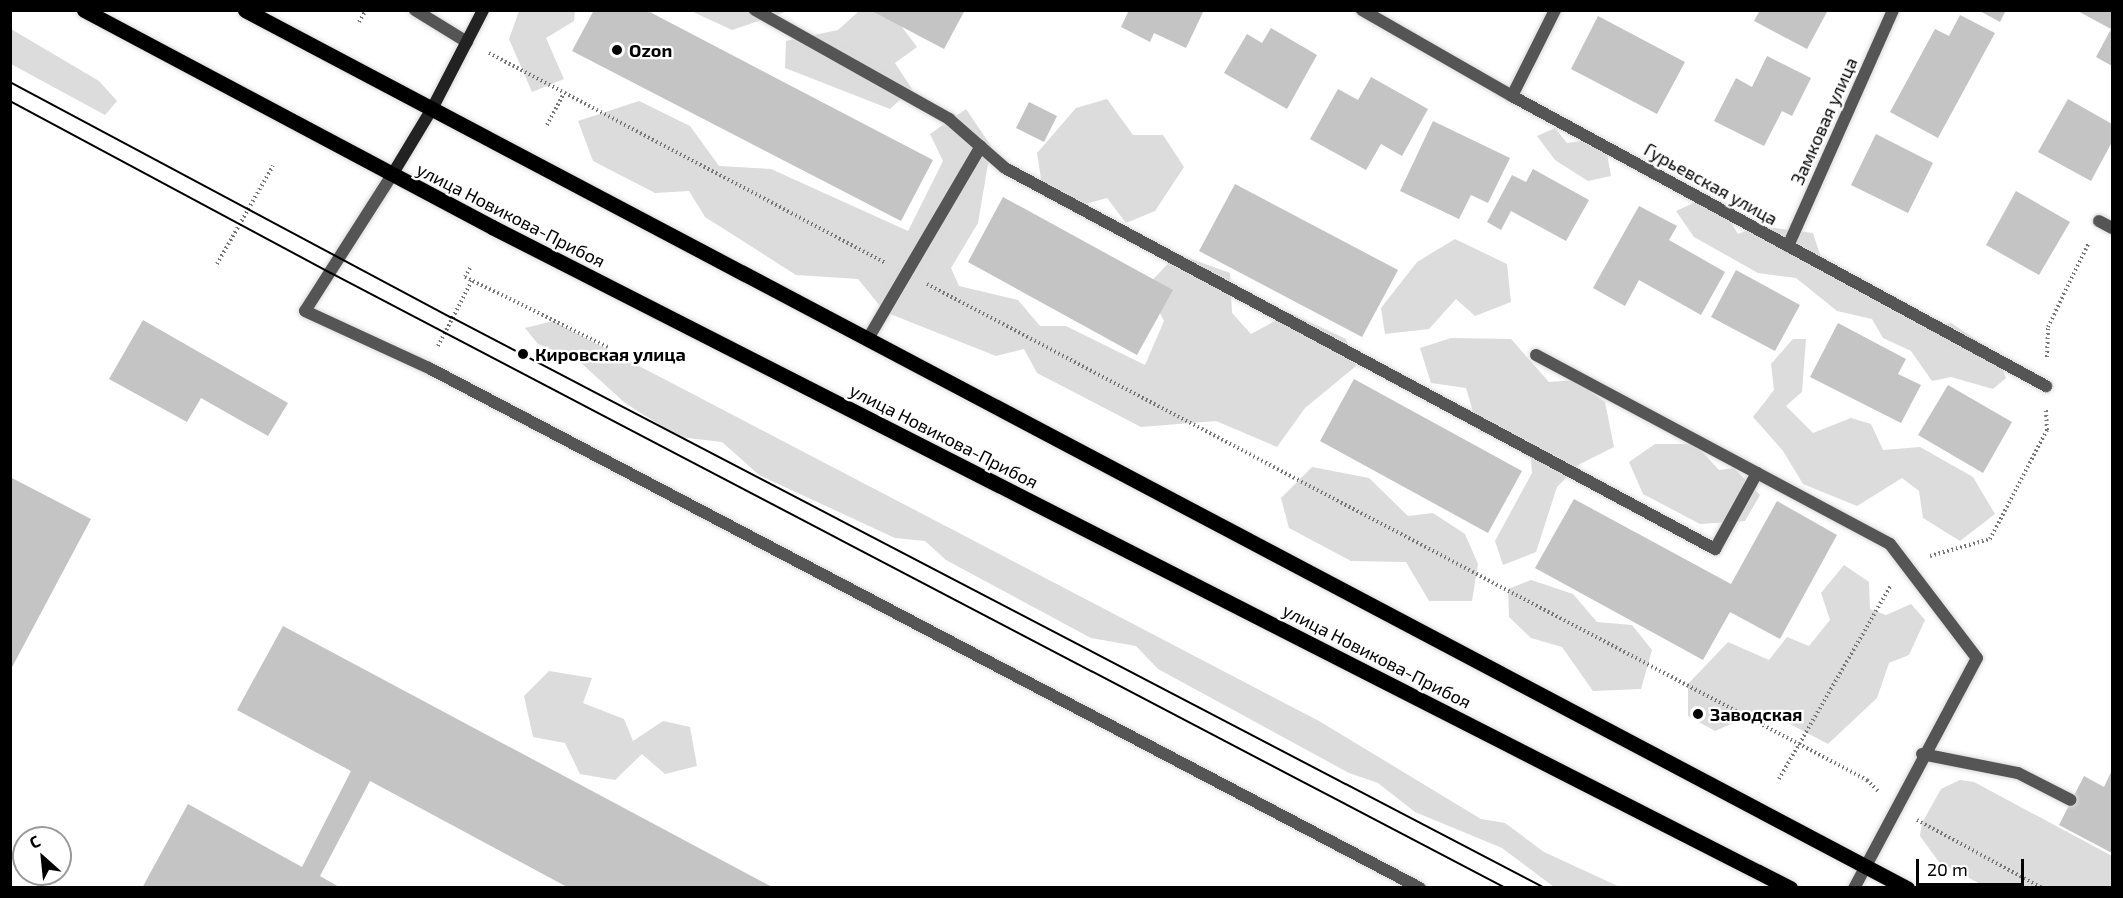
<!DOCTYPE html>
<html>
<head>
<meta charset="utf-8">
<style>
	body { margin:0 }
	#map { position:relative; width:2123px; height:898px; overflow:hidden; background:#fff; font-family:"Exo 2",sans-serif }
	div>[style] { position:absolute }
	.green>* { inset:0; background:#dcdcdc }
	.building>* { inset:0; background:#c4c4c4 }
	.path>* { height:4px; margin-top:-2px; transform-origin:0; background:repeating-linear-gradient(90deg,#777 0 1.5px,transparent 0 4.5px) }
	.roads { filter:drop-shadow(0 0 2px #dbdbdb) drop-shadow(0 0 2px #dbdbdb) }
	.lane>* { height:12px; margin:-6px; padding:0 6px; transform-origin:6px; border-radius:6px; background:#555 }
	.street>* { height:12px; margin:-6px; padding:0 6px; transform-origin:6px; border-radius:6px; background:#555 }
	.secondary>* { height:12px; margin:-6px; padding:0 6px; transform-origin:6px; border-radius:6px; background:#222 }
	.primary>* { height:15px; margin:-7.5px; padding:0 7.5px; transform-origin:7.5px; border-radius:7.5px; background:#000 }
	.tram>* { height:1.5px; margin:-0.75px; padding:0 0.75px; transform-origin:0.75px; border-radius:0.75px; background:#000 }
	.dots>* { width:16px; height:16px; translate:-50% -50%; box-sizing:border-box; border:3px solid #fff; border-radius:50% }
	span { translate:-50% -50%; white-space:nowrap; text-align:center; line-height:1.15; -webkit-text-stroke:4.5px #fff; paint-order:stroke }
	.poi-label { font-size:18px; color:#000; font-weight:700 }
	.left { translate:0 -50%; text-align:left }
	.street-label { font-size:18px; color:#000 }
	.frame { position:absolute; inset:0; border:12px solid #000; pointer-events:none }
	.north { position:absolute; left:12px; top:826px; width:60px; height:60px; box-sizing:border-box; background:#fff; border:2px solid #999; border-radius:50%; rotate:333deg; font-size:16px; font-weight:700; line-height:24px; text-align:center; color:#000 }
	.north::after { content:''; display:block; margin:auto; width:21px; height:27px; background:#000; clip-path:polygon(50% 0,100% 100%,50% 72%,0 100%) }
	.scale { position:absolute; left:1916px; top:859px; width:108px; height:27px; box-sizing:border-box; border:3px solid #000; border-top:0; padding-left:8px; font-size:18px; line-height:21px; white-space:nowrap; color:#000; -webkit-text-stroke:4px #fff; paint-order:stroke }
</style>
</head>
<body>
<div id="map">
	<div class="green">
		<div style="clip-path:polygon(519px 11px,575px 11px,574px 21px,546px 38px,564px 79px,532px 92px,509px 39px)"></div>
		<div style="clip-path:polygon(691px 11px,788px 11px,732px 30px)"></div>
		<div style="clip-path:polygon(859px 11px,890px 11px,917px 47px,895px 63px,912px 89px,890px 109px,785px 68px,786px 41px,838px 30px)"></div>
		<div style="clip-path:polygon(11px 29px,99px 81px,117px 101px,105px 115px,11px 64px)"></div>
		<div style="clip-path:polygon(1107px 99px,1133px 135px,1163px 135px,1184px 167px,1155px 211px,1126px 223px,1107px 198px,1071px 208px,1044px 197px,1037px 153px,1076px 108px)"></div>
		<div style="clip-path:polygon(639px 101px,690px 126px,719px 166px,771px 169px,908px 231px,943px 161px,930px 134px,966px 109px,991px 146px,978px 223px,951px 268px,959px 286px,1018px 300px,1040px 326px,1066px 326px,1145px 365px,1164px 321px,1146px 287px,1177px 254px,1230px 273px,1232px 313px,1251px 334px,1290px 313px,1346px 339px,1356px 366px,1305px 408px,1277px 447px,1216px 421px,1141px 427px,1037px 373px,1024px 349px,996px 356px,885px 312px,858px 279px,796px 275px,705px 217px,689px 191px,655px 193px,593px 161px,578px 121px)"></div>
		<div style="clip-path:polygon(1555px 128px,1567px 143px,1583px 141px,1607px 154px,1611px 176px,1588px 181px,1555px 160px,1537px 136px)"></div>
		<div style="clip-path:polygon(1698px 201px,1728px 218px,1738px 234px,1759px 226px,1813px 233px,1825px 270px,1884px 305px,1910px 304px,1925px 328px,1951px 323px,1996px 353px,2006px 378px,1993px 389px,1951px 377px,1932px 381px,1911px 351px,1883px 338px,1872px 319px,1837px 311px,1796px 278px,1758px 273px,1694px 237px,1676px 211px)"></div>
		<div style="clip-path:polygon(1455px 239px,1507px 264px,1511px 302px,1475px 316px,1456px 299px,1429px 329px,1385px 334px,1381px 308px,1417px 262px)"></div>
		<div style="clip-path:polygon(553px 321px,1319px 721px,1481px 819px,1505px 823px,1544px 852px,1620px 887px,1554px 887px,1502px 848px,1415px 812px,1378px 783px,1349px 773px,1158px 669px,1136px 646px,1091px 638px,946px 560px,925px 541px,895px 538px,759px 475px,722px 442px,679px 437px,625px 403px,580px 362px,538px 344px,525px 328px)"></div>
		<div style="clip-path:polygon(1451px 338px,1511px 339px,1549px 382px,1575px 380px,1605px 402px,1614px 447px,1580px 464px,1557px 487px,1536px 552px,1503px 565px,1495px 541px,1532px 473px,1530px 444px,1479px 432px,1466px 388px,1431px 383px,1420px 348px)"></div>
		<div style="clip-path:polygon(1793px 339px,1806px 339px,1802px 392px,1786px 406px,1813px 433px,1851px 418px,1871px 424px,1883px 450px,1920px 447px,1973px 477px,1995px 514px,1960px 541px,1923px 518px,1919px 491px,1902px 478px,1857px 506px,1803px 484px,1783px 451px,1753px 417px,1774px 390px,1771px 364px)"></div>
		<div style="clip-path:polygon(1655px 444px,1695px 444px,1719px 470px,1734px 468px,1760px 495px,1745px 521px,1700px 524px,1643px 494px,1629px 462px)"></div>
		<div style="clip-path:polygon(1312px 467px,1369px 478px,1408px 516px,1433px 513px,1465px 534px,1478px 564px,1472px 601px,1429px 601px,1406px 562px,1351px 561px,1289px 528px,1281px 498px)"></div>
		<div style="clip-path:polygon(1844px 565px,1869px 582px,1870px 609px,1886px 615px,1911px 604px,1925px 620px,1909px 655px,1889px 663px,1877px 698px,1828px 744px,1790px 724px,1754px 714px,1715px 731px,1688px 716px,1688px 684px,1728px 642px,1769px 660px,1787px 637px,1809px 646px,1830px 620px,1821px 593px)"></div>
		<div style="clip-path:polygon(1531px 580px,1573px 594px,1597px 622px,1632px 625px,1652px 650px,1641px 689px,1593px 691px,1562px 647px,1531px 638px,1509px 617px,1508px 589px)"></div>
		<div style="clip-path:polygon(549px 671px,592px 678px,583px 703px,624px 719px,633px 741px,663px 721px,690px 727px,697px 766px,665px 774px,642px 754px,615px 780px,580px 774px,565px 743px,533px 737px,524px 696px)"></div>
		<div style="clip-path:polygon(1960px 780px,1974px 782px,2112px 856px,2112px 887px,1986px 887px,1939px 862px,1920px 836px,1922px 823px,1941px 789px)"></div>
	</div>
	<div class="building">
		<div style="clip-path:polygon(594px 10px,646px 10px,933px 160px,901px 221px,572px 51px)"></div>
		<div style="clip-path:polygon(870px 10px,965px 10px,944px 49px)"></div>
		<div style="clip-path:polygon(1129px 10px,1204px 10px,1186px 48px,1154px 33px,1150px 42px,1121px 27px)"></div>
		<div style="clip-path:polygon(1760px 10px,1828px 10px,1807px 49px,1754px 21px)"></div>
		<div style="clip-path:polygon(1978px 10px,2006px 10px,2000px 22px)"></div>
		<div style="clip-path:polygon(2076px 10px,2112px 10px,2112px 66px,2096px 57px,2111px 29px)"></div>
		<div style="clip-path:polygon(1960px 15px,1995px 33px,1938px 138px,1890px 112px,1935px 29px,1949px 36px)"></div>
		<div style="clip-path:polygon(1598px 16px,1685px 62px,1657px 114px,1571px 69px)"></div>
		<div style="clip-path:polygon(1271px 28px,1317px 55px,1287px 109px,1224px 73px,1247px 34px,1262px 43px)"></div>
		<div style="clip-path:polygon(1767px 56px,1811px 78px,1792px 116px,1782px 111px,1764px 146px,1714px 121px,1736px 78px,1752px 87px)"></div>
		<div style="clip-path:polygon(1371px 77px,1428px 109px,1402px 156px,1381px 144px,1366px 170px,1310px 139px,1338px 89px,1358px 100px)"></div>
		<div style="clip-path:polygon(2068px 99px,2112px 124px,2112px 142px,2091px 181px,2038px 152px)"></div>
		<div style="clip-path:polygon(1029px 102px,1057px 116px,1044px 142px,1016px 128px)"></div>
		<div style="clip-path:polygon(1433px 121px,1510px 158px,1488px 203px,1471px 195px,1459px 219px,1400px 191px)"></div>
		<div style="clip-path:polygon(1876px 134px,1933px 163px,1908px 213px,1851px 185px)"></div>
		<div style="clip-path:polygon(1533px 169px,1589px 200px,1566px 241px,1511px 211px,1501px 230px,1487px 222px,1512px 175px,1526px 182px)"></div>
		<div style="clip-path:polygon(1235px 184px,1398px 270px,1362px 337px,1199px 251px)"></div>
		<div style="clip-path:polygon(2016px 191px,2070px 222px,2039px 275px,1986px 245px)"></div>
		<div style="clip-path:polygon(1003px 197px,1173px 290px,1137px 355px,968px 262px)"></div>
		<div style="clip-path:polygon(1639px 206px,1677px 226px,1669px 240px,1725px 272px,1701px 315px,1639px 280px,1625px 306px,1593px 288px)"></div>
		<div style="clip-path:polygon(1736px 270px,1800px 305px,1775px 351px,1711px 317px)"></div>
		<div style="clip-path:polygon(143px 320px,288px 403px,268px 436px,201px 398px,187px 422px,109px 379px)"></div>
		<div style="clip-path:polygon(1838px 323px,1906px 359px,1898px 374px,1921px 385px,1901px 423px,1810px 377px)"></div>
		<div style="clip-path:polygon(1354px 379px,1522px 471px,1488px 533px,1320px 441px)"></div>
		<div style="clip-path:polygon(1948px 385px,2012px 422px,1983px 473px,1918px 435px)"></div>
		<div style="clip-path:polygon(10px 477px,91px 519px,10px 671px)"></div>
		<div style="clip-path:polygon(1574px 499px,1731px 584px,1777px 501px,1837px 535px,1780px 639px,1730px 612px,1703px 660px,1535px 568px)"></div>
		<div style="clip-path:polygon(283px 626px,774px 888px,569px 888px,370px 781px,320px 876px,341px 888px,142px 888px,188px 804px,302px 867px,351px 771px,237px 710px)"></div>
		<div style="clip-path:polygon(2112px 770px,2112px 853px,2059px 825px,2084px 776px,2104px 787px)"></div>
	</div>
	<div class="path">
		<div style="left:359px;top:22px;width:14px;rotate:-60deg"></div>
		<div style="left:489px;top:53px;width:448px;rotate:27.9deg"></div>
		<div style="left:547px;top:125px;width:36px;rotate:-62deg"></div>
		<div style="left:217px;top:264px;width:113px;rotate:-60.3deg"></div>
		<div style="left:470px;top:268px;width:10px;rotate:119deg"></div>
		<div style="left:465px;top:277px;width:159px;rotate:26.1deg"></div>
		<div style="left:927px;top:284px;width:1063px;rotate:27.82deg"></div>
		<div style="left:1867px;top:780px;width:16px;rotate:45deg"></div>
		<div style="left:438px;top:346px;width:74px;rotate:-62.7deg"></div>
		<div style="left:2047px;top:357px;width:30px;rotate:-88deg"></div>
		<div style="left:2048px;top:327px;width:94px;rotate:-64.2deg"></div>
		<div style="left:1930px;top:556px;width:62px;rotate:-15.8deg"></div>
		<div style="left:1990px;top:539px;width:123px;rotate:-62.4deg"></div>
		<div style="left:2047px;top:430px;width:20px;rotate:-93deg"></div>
		<div style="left:1779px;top:779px;width:224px;rotate:-60deg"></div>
		<div style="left:1917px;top:820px;width:142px;rotate:28.5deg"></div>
	</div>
	<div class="roads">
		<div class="lane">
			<div style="left:415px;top:10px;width:61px;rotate:31.6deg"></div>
			<div style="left:755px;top:10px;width:223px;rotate:29.3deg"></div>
			<div style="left:949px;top:119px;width:74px;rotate:41.2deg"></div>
			<div style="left:1005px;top:168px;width:806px;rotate:28.22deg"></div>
			<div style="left:1715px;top:549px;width:87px;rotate:-61.1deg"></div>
			<div style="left:392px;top:175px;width:161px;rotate:122.6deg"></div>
			<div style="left:305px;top:311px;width:136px;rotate:24.7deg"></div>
			<div style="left:429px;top:368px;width:1119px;rotate:27.69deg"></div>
			<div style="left:2099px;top:221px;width:15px;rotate:28deg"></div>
			<div style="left:869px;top:337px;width:221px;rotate:-59.6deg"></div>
			<div style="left:1536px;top:355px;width:401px;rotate:28.1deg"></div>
			<div style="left:1890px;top:544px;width:143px;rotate:52.7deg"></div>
			<div style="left:1977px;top:658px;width:261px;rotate:118.1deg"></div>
			<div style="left:1922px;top:754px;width:98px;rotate:11.2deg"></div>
			<div style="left:2018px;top:773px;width:59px;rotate:27deg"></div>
		</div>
		<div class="street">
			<div style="left:1362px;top:10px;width:173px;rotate:29.8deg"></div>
			<div style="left:1512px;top:96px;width:608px;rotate:28.51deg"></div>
			<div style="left:1512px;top:96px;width:96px;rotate:-63.4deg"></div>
			<div style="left:1788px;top:246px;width:258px;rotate:-66deg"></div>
		</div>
		<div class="secondary">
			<div style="left:392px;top:175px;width:79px;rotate:-58.9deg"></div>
			<div style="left:433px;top:107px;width:109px;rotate:-62.7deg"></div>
		</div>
		<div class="primary">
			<div style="left:84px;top:10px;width:462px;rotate:28deg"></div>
			<div style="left:492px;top:227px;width:1457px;rotate:26.99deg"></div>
			<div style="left:245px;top:10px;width:1880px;rotate:27.85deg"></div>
		</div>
	</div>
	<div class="tram">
		<div style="left:10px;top:82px;width:500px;rotate:28.1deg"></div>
		<div style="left:451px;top:317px;width:1234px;rotate:27.56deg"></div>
		<div style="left:10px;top:101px;width:364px;rotate:28.2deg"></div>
		<div style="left:331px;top:273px;width:1326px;rotate:27.63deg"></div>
	</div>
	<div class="dots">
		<div style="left:617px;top:50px;background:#000"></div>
		<div style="left:523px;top:354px;background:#000"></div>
		<div style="left:1698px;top:714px;background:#000"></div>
	</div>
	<div class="poi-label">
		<span class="left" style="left:629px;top:50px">Ozon</span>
		<span class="left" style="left:535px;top:354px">Кировская улица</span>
		<span class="left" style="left:1710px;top:714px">Заводская</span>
	</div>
	<div class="street-label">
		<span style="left:1824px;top:121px;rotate:-66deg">Замковая улица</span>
		<span style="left:1711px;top:184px;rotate:29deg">Гурьевская улица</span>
		<span style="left:511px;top:215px;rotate:27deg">улица Новикова-Прибоя</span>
		<span style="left:944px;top:436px;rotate:27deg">улица Новикова-Прибоя</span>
		<span style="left:1377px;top:656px;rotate:27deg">улица Новикова-Прибоя</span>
	</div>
	<div class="frame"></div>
	<div class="north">С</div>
	<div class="scale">20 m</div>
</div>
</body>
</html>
